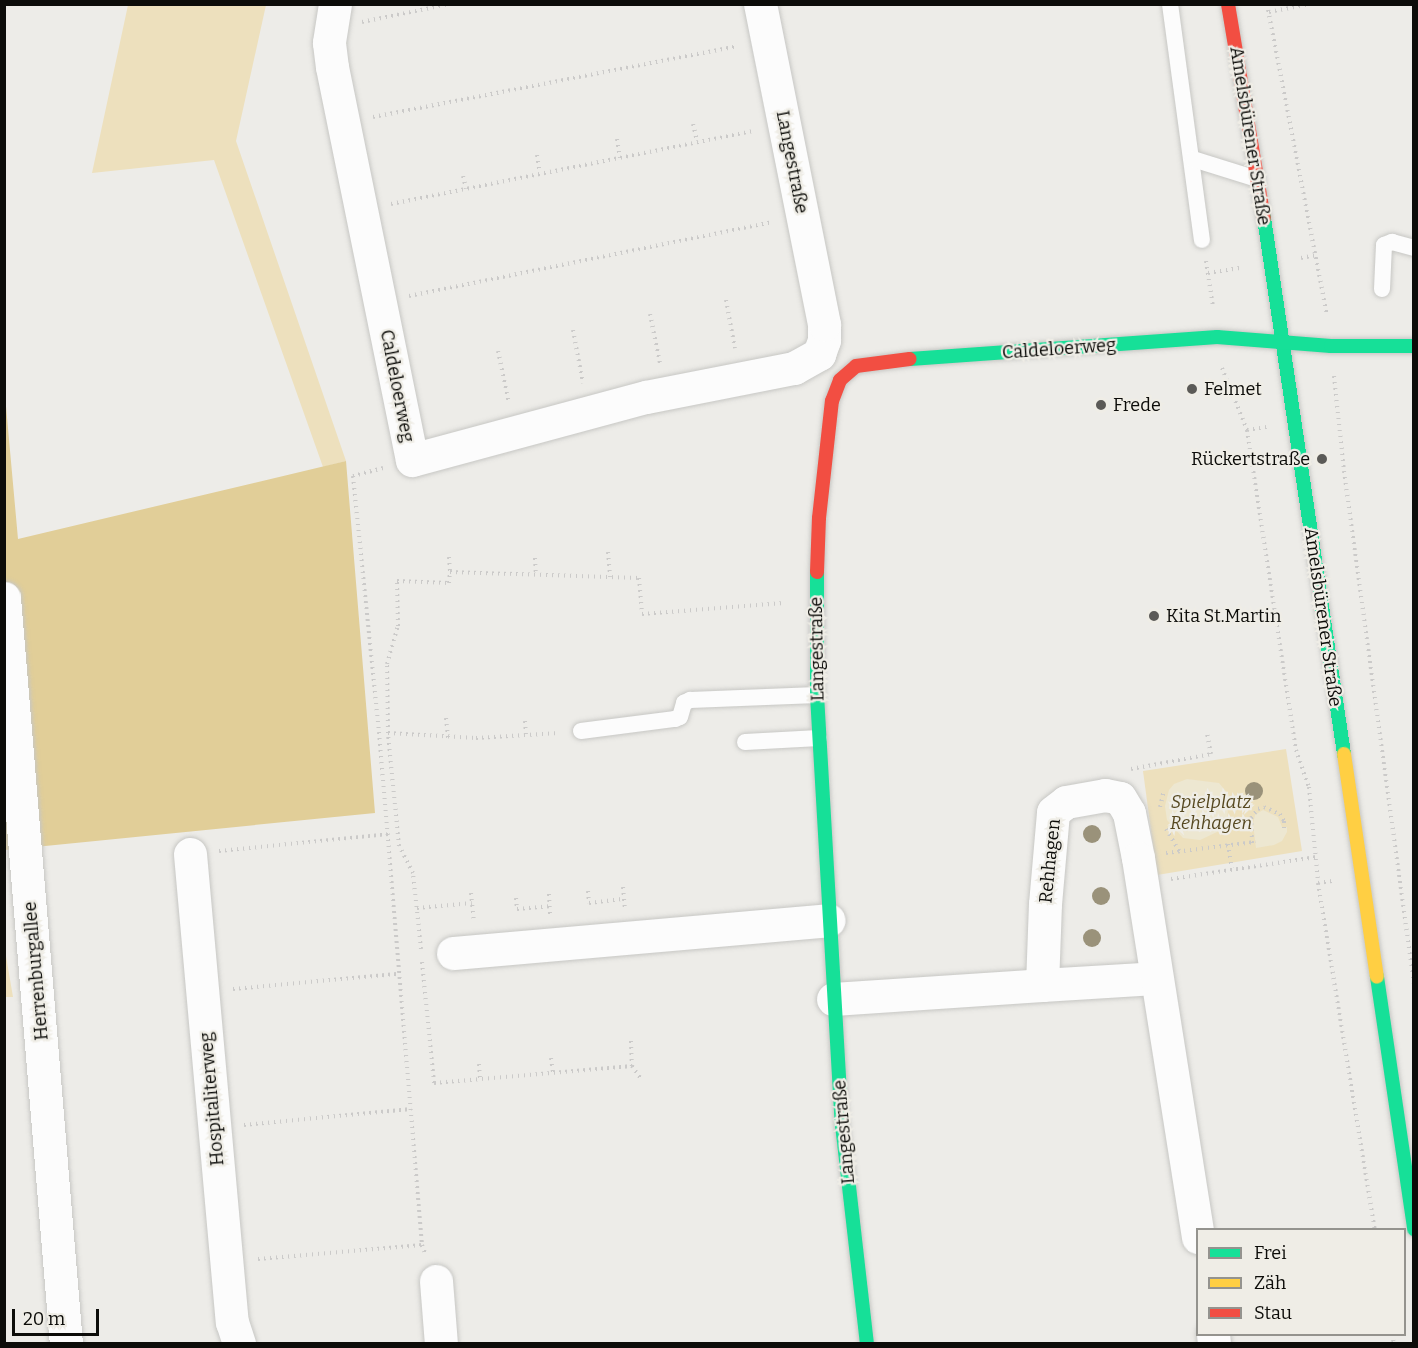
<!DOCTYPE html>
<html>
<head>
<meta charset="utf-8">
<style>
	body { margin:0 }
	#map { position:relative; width:1418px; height:1348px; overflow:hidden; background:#edece8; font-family:Bitter,serif }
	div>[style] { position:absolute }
	.green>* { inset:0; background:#ede0bd }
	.forest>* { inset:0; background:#e1ce98 }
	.sand>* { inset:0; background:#ede7d1 }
	.path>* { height:4px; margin-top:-2px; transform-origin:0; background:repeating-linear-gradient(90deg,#cbcac9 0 1.5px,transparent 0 6px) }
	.roads { filter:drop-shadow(0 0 2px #c7c7c4) drop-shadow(0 0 2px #c7c7c4) }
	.lane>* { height:16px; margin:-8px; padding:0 8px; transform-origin:8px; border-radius:8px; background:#fcfcfc }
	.street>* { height:33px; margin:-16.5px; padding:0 16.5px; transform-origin:16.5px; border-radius:16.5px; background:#fcfcfc }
	.fast>* { height:14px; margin:-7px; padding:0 7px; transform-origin:7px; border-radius:7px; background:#16e098 }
	.slow>* { height:14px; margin:-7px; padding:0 7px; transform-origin:7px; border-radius:7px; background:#ffcf43 }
	.jam>* { height:14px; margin:-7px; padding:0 7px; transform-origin:7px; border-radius:7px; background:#f24e42 }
	.trees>* { width:18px; height:18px; margin:-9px; border-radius:50%; background:#9a927a }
	.dots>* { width:16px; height:16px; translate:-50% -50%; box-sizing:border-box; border:3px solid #efede6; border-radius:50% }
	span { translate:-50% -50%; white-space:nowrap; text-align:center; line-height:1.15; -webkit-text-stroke:4.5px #efede6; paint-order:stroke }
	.street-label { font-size:18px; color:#0c0c09 }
	.poi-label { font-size:18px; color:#0c0c09 }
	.left { translate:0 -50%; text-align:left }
	.right { translate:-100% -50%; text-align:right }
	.park-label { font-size:18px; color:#564820; font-style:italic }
	.frame { position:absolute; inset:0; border:6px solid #0c0c09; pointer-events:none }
	.legend { position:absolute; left:1196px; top:1228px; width:210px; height:108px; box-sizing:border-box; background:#efede6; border:2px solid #94938e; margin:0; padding:8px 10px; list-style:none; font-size:18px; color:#0c0c09 }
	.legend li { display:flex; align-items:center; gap:12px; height:30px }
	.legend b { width:30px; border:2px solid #94938e }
	.scale { position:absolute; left:12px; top:1309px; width:87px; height:27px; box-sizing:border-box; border:3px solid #0c0c09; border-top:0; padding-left:8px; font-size:18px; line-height:21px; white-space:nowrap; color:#0c0c09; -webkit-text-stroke:4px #efede6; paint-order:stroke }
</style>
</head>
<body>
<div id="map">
	<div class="green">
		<div style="clip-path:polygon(128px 5px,266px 5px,236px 141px,346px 461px,323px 467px,214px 160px,92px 173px)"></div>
		<div style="clip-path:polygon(1286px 749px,1302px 851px,1157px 875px,1143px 771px)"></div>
		<div style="clip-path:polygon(5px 946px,6px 956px,13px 997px,5px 997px)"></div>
	</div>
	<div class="forest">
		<div style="clip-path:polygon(4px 384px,18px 539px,346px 461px,375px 813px,5px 850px)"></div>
	</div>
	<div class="sand">
		<div style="clip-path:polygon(1187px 779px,1219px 783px,1229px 795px,1227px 822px,1217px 832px,1200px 840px,1183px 838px,1167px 820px,1165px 806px,1169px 790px,1174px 784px)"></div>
		<div style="clip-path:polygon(1263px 810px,1278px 817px,1282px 827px,1287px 827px,1287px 832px,1282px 841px,1274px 845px,1256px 848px,1253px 824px,1255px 815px)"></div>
	</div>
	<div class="path">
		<div style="left:1267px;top:4px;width:317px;rotate:79.1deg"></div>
		<div style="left:1269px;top:12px;width:42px;rotate:-11deg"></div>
		<div style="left:362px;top:22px;width:90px;rotate:-11.6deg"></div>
		<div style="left:373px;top:117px;width:371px;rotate:-11deg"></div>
		<div style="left:693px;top:124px;width:18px;rotate:77deg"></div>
		<div style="left:617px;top:139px;width:19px;rotate:81deg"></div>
		<div style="left:537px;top:155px;width:18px;rotate:81deg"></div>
		<div style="left:463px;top:176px;width:13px;rotate:77deg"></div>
		<div style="left:391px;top:204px;width:370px;rotate:-11.4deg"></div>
		<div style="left:1301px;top:258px;width:16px;rotate:-11deg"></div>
		<div style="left:1206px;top:261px;width:47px;rotate:81.3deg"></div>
		<div style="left:1208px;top:273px;width:32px;rotate:-9deg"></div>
		<div style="left:409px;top:296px;width:370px;rotate:-11.5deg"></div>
		<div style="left:726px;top:300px;width:49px;rotate:79.4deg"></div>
		<div style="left:650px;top:314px;width:50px;rotate:78.5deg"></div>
		<div style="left:573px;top:330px;width:54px;rotate:79.3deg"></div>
		<div style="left:498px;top:351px;width:53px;rotate:78.1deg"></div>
		<div style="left:1222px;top:368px;width:67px;rotate:68deg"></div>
		<div style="left:1247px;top:430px;width:324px;rotate:81.3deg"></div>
		<div style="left:1296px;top:750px;width:39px;rotate:71deg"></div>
		<div style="left:1309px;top:787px;width:96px;rotate:84.6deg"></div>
		<div style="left:1318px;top:883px;width:352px;rotate:80.7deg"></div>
		<div style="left:1334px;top:376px;width:96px;rotate:84deg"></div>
		<div style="left:1344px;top:471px;width:519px;rotate:82.24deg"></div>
		<div style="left:1247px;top:430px;width:20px;rotate:-9deg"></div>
		<div style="left:383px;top:468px;width:31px;rotate:165deg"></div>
		<div style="left:353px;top:476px;width:257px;rotate:84.2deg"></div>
		<div style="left:379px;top:732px;width:515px;rotate:85.21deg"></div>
		<div style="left:422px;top:1245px;width:9px;rotate:69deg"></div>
		<div style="left:608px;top:552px;width:25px;rotate:85deg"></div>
		<div style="left:449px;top:557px;width:15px;rotate:86deg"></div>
		<div style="left:535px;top:558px;width:17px;rotate:87deg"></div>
		<div style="left:446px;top:718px;width:20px;rotate:84deg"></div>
		<div style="left:525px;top:721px;width:14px;rotate:86deg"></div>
		<div style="left:388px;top:733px;width:88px;rotate:3.3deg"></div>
		<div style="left:476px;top:738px;width:83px;rotate:-3.4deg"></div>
		<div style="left:1131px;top:769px;width:81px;rotate:-10.6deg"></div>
		<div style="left:1211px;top:754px;width:21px;rotate:-101deg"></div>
		<div style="left:1160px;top:807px;width:17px;rotate:-77deg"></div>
		<div style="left:1166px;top:829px;width:26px;rotate:59deg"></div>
		<div style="left:1252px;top:843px;width:25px;rotate:-92deg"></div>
		<div style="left:1251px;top:818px;width:11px;rotate:-52deg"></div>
		<div style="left:1258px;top:809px;width:6px;rotate:-18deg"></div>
		<div style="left:1264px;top:807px;width:17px;rotate:24deg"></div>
		<div style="left:1280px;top:814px;width:8px;rotate:60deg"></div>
		<div style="left:1284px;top:821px;width:7px;rotate:90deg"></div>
		<div style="left:1228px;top:844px;width:24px;rotate:81deg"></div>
		<div style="left:219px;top:851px;width:170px;rotate:-5.7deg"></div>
		<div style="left:1166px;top:853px;width:90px;rotate:-7deg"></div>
		<div style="left:1171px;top:879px;width:147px;rotate:-8.6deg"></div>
		<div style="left:1318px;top:883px;width:14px;rotate:-8deg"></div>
		<div style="left:623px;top:887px;width:22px;rotate:85deg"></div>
		<div style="left:588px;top:891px;width:12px;rotate:85deg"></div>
		<div style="left:589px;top:903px;width:35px;rotate:-7deg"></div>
		<div style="left:471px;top:893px;width:27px;rotate:84deg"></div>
		<div style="left:549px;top:894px;width:21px;rotate:87deg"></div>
		<div style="left:516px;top:898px;width:11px;rotate:85deg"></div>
		<div style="left:517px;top:909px;width:32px;rotate:-5deg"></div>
		<div style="left:417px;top:908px;width:55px;rotate:-5.2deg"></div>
		<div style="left:421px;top:949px;width:76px;rotate:-96deg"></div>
		<div style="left:413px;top:873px;width:30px;rotate:-117deg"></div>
		<div style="left:399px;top:846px;width:114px;rotate:-95.6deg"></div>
		<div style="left:388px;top:733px;width:69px;rotate:-90.8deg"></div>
		<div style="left:387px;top:664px;width:40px;rotate:-74deg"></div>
		<div style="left:398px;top:626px;width:45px;rotate:-91.3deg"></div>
		<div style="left:397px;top:581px;width:52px;rotate:2.2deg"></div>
		<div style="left:449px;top:583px;width:11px;rotate:-85deg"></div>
		<div style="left:450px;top:572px;width:189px;rotate:1.8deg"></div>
		<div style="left:639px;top:578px;width:36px;rotate:85deg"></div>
		<div style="left:642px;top:614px;width:143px;rotate:-4.4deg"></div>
		<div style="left:422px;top:962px;width:122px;rotate:84.3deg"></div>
		<div style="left:434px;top:1083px;width:199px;rotate:-4.9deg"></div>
		<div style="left:632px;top:1066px;width:16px;rotate:55deg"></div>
		<div style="left:233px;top:989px;width:167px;rotate:-5.2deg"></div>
		<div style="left:631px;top:1041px;width:25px;rotate:88deg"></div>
		<div style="left:551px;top:1058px;width:15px;rotate:82deg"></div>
		<div style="left:479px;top:1064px;width:15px;rotate:86deg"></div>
		<div style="left:244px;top:1125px;width:168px;rotate:-5.5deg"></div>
		<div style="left:258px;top:1259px;width:165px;rotate:-4.9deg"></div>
		<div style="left:1392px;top:1334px;width:10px;rotate:79deg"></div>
	</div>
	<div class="roads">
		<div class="lane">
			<div style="left:1170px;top:4px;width:238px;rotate:82.3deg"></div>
			<div style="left:1193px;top:159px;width:67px;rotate:17.4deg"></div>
			<div style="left:1382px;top:289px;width:44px;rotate:-87.4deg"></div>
			<div style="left:1384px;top:245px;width:9px;rotate:-21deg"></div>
			<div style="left:1392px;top:242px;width:23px;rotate:15deg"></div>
			<div style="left:581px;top:731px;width:95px;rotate:-7.3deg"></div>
			<div style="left:675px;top:719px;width:5px;rotate:-22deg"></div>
			<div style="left:680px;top:717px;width:15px;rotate:-74deg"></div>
			<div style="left:684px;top:703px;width:7px;rotate:-27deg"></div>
			<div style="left:690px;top:700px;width:127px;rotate:-2.3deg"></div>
			<div style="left:745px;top:742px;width:74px;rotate:-3.1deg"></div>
		</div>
		<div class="street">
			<div style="left:335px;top:4px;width:39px;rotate:99deg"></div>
			<div style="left:329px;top:43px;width:24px;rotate:83deg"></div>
			<div style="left:332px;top:67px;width:401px;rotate:78.5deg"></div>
			<div style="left:412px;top:460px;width:242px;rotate:-15.1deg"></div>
			<div style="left:646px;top:397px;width:151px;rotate:-11.1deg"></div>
			<div style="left:794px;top:368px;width:29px;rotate:-29deg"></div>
			<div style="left:819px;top:354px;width:15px;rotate:-70deg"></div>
			<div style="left:824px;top:340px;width:16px;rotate:-90deg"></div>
			<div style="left:824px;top:324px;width:326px;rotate:-101.3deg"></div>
			<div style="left:4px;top:598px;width:749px;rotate:85.25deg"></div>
			<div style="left:190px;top:854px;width:470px;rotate:84.9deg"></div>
			<div style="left:232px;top:1322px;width:23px;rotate:72deg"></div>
			<div style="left:453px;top:953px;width:377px;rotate:-5deg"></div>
			<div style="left:1042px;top:985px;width:113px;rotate:-3.5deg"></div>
			<div style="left:833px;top:999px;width:209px;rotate:-3.8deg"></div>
			<div style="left:1042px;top:985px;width:81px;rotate:-87.9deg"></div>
			<div style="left:1045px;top:904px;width:92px;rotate:-85deg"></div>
			<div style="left:1053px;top:812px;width:16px;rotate:-38deg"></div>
			<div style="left:1066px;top:802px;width:40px;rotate:-10deg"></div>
			<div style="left:1105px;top:795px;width:15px;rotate:11deg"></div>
			<div style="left:1120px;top:798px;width:17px;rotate:59deg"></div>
			<div style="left:1129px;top:813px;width:46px;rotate:78.7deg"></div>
			<div style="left:1138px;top:858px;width:384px;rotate:81deg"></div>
			<div style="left:436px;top:1281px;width:63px;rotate:85.5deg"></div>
			<div style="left:1213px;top:1334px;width:10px;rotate:84deg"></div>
		</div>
		<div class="fast">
			<div style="left:1264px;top:218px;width:542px;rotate:81.51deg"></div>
			<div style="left:910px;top:359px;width:308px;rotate:-4.1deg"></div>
			<div style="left:1217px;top:337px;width:114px;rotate:4.5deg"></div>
			<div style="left:1331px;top:346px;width:83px"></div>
			<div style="left:817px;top:572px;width:123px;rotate:90deg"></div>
			<div style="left:817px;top:695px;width:431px;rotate:86.7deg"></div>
			<div style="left:842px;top:1125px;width:220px;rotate:83.5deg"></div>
			<div style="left:1377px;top:977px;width:255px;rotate:81.6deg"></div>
		</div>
		<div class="slow">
			<div style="left:1344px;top:754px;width:225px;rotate:81.6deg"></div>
		</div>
		<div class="jam">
			<div style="left:1228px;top:4px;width:217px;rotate:80.5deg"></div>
			<div style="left:817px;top:572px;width:54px;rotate:-87.9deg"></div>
			<div style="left:819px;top:518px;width:118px;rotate:-83.7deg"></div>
			<div style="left:832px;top:401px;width:22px;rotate:-69deg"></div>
			<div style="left:840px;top:380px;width:21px;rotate:-41deg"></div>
			<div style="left:856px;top:366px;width:54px;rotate:-7.4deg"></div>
		</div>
	</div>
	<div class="trees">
		<div style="left:1254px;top:791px"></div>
		<div style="left:1092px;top:834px"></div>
		<div style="left:1101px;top:896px"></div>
		<div style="left:1092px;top:938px"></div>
	</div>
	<div class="dots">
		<div style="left:1192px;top:389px;background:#5b5a57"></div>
		<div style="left:1101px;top:405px;background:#5b5a57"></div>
		<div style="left:1322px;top:459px;background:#5b5a57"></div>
		<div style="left:1154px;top:616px;background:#5b5a57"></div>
	</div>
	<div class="street-label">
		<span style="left:1250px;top:136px;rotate:81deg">Amelsbürener Straße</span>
		<span style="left:792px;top:162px;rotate:79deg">Langestraße</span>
		<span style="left:1059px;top:349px;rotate:-4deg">Caldeloerweg</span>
		<span style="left:397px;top:386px;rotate:79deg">Caldeloerweg</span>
		<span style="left:1323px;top:617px;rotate:82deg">Amelsbürener Straße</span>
		<span style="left:817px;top:649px;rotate:-91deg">Langestraße</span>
		<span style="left:1050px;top:861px;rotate:-84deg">Rehhagen</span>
		<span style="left:36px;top:971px;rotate:-95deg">Herrenburgallee</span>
		<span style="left:212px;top:1099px;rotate:-95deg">Hospitaliterweg</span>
		<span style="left:844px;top:1132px;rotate:-95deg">Langestraße</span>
	</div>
	<div class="poi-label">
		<span class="left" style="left:1204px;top:389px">Felmet</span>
		<span class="left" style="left:1113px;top:405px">Frede</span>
		<span class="right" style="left:1310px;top:459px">Rückertstraße</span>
		<span class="left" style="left:1166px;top:616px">Kita St.Martin</span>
	</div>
	<div class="park-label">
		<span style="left:1211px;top:813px">Spielplatz<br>Rehhagen</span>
	</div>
	<div class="frame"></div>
	<ul class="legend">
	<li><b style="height:8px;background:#16e098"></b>Frei</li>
	<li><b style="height:8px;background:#ffcf43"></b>Zäh</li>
	<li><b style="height:8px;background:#f24e42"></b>Stau</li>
	</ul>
	<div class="scale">20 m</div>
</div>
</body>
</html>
